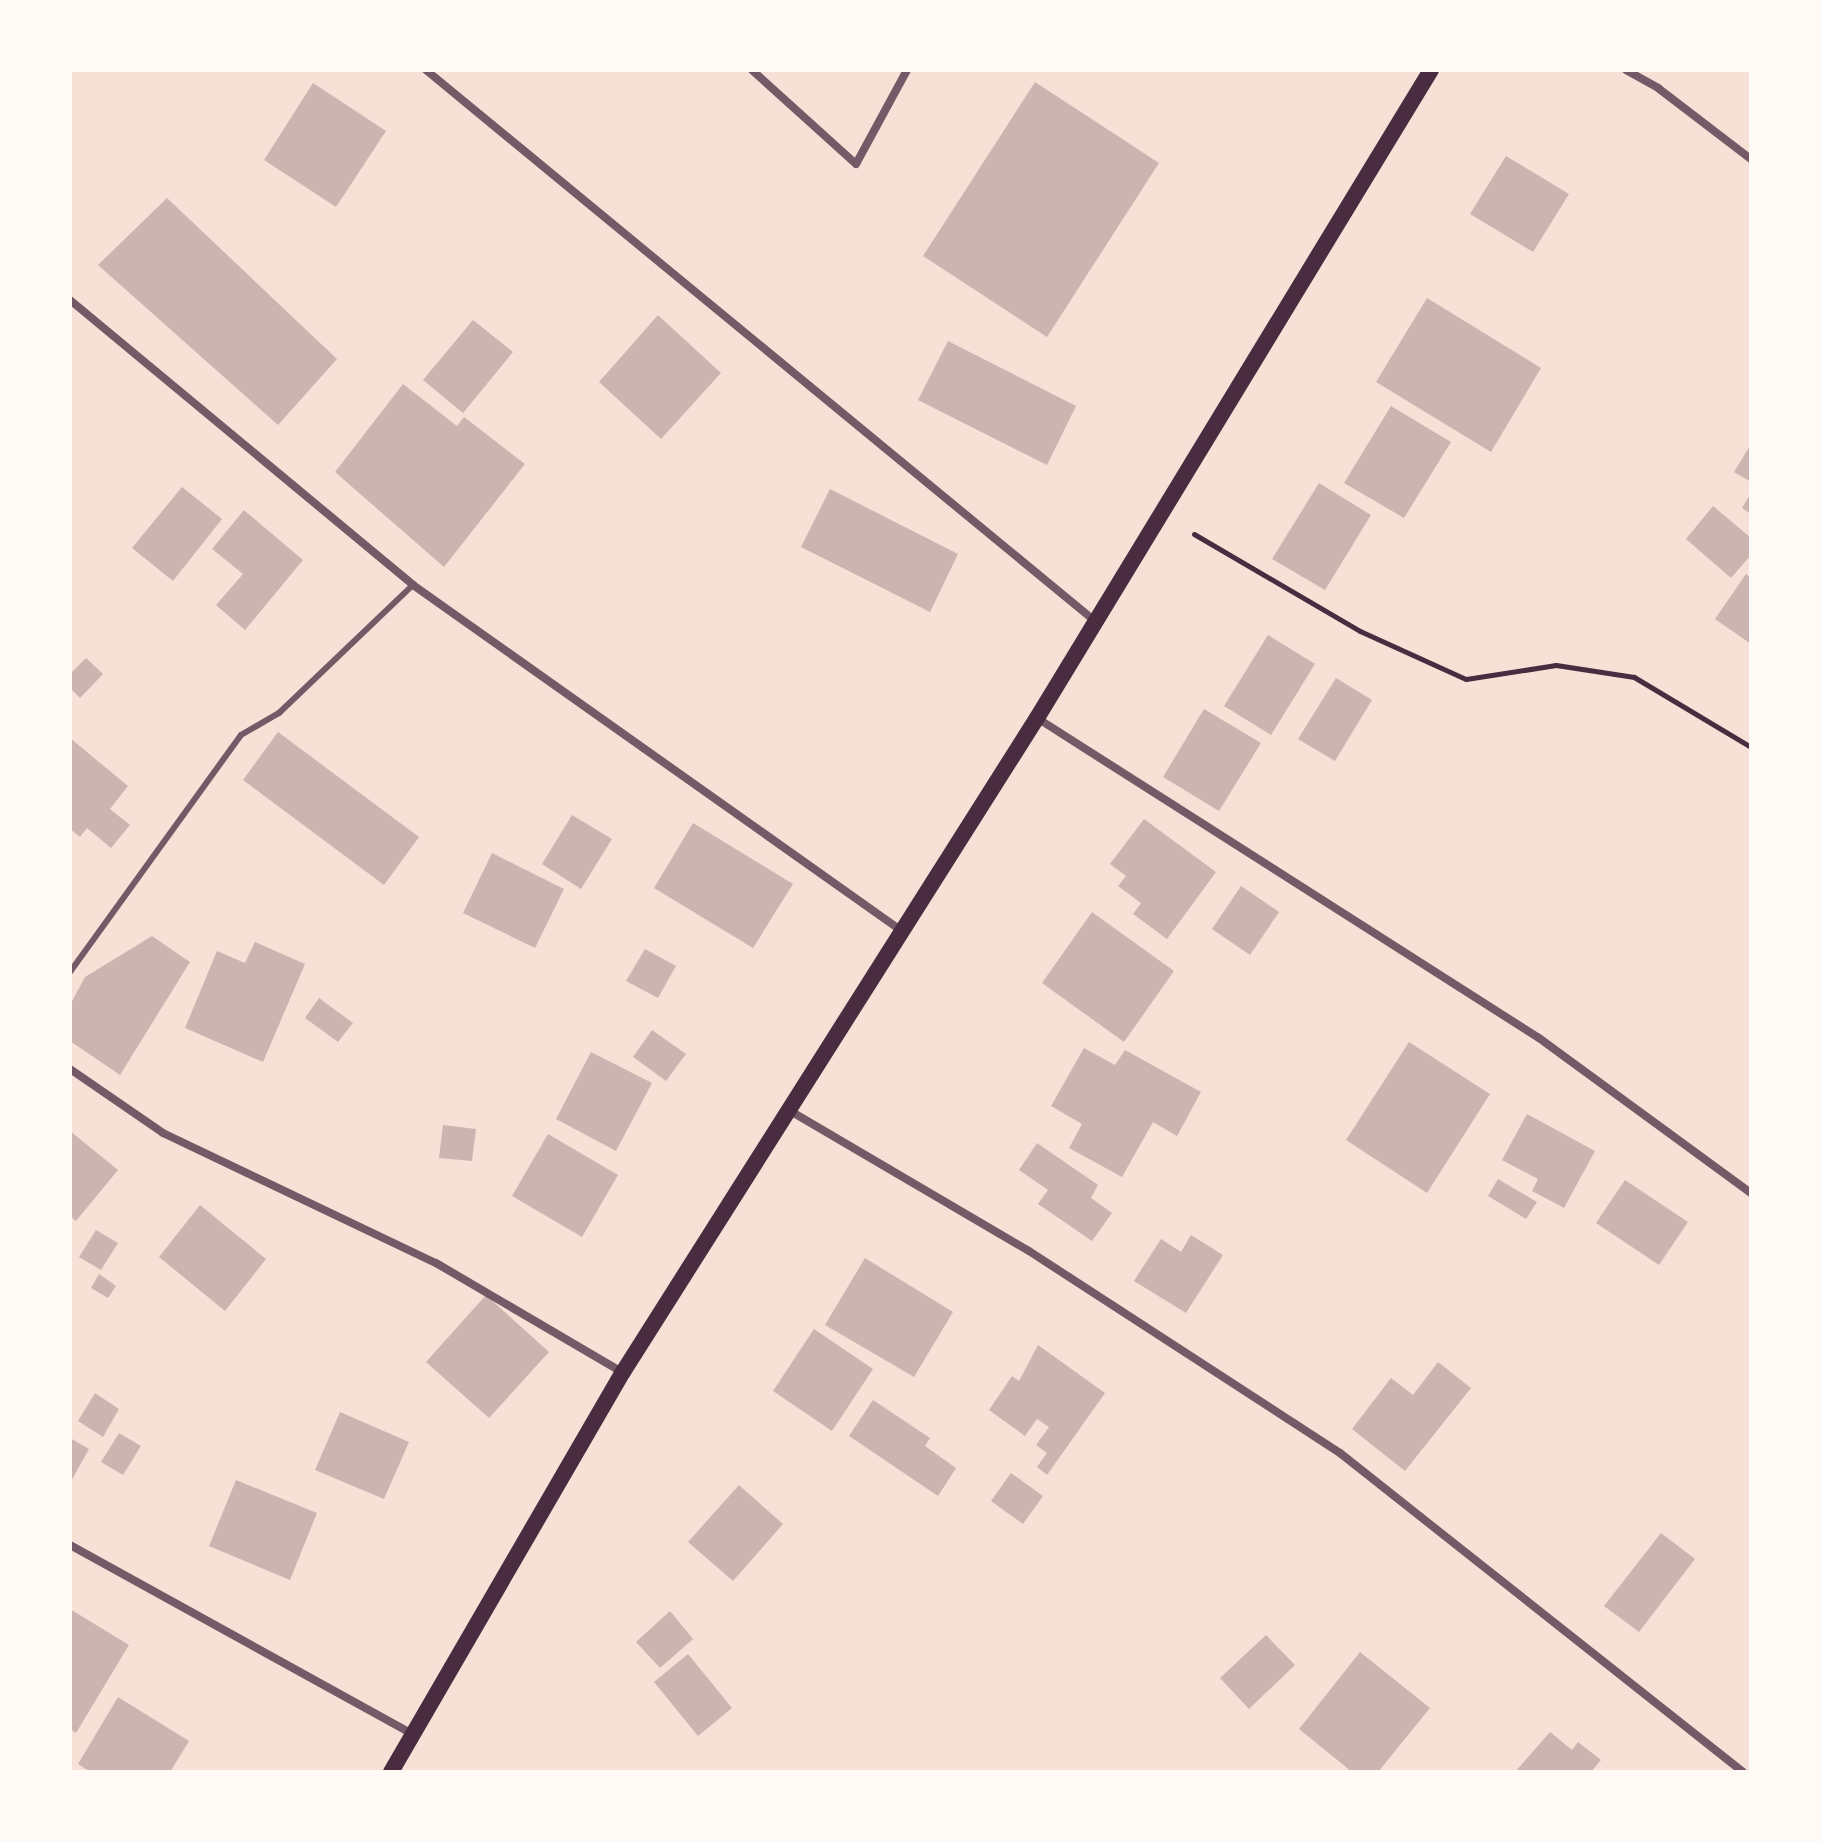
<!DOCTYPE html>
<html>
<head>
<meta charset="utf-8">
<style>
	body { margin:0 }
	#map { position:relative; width:1821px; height:1842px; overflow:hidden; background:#f7e1d7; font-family:Cabin,sans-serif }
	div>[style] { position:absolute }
	.building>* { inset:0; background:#ccb4b1 }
	.path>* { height:5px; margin:-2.5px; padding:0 2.5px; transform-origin:2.5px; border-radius:2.5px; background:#4a2c40 }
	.service>* { height:6px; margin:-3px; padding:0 3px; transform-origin:3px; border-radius:3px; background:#755966 }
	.minor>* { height:8px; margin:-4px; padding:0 4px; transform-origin:4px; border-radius:4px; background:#755966 }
	.secondary>* { height:16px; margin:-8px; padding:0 8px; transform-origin:8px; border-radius:8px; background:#4a2c40 }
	span { translate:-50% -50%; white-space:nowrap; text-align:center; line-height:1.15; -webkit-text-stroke:8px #fffaf5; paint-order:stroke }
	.frame { position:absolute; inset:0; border:72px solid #fffaf5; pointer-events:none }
</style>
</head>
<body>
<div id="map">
	<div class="building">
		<div style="clip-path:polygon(1035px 82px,1159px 163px,1047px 337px,923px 256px)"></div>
		<div style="clip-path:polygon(313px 83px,386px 131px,336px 207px,264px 160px)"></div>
		<div style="clip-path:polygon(1506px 156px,1569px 194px,1533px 252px,1470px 214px)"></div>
		<div style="clip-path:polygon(167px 198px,337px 359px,278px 425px,98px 265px)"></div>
		<div style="clip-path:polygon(1427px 298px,1541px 368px,1491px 452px,1376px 382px)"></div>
		<div style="clip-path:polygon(658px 315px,721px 373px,661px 439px,599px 382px)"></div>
		<div style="clip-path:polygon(473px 320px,513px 352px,463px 413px,423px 380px)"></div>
		<div style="clip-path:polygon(948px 341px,1076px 406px,1047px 465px,918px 400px)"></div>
		<div style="clip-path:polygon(403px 384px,457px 426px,464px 417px,525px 464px,444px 567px,335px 472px)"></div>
		<div style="clip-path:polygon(1391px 406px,1451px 442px,1404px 518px,1344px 483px)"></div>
		<div style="clip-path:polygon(1751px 444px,1751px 482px,1734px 472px)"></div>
		<div style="clip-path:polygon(1319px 483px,1371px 515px,1325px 590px,1272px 559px)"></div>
		<div style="clip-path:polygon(182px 487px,222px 519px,173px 581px,132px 548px)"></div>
		<div style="clip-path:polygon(830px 489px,958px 554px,930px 612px,801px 547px)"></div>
		<div style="clip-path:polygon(1751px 493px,1751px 514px,1742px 508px)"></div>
		<div style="clip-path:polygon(1713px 506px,1751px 538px,1751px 555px,1731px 578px,1686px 539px)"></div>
		<div style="clip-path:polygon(244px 510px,303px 560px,245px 630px,216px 605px,243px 574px,212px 549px)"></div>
		<div style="clip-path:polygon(1746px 574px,1751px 578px,1751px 644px,1715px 619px)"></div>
		<div style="clip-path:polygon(1268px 635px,1315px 664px,1271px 735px,1224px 706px)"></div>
		<div style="clip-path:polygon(86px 658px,103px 674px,80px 698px,70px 688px,70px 674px)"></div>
		<div style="clip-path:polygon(1336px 678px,1372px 700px,1335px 761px,1298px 739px)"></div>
		<div style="clip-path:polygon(1204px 709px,1261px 743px,1219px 811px,1163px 777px)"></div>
		<div style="clip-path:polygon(278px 732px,419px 837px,384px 885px,243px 780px)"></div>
		<div style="clip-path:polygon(70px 738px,128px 786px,110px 809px,130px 825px,111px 848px,87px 828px,80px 837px,70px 829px)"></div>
		<div style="clip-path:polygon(572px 815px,612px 839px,581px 889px,542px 864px)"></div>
		<div style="clip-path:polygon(1144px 819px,1216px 872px,1167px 939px,1133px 914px,1141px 903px,1118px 886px,1126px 876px,1110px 864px)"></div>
		<div style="clip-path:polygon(693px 823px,793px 884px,753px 948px,654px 888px)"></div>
		<div style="clip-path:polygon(492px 853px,564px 889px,535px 948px,463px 913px)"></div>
		<div style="clip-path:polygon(1241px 886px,1279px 912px,1250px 955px,1212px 929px)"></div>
		<div style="clip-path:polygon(1092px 912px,1174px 971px,1124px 1042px,1042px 983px)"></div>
		<div style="clip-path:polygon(152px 936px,190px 962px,120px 1075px,70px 1041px,70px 1005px,85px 977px)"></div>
		<div style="clip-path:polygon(255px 942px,305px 964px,263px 1062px,185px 1028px,217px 951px,245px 963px)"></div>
		<div style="clip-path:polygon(645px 949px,676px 966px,658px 998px,626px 981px)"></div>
		<div style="clip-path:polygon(319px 998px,353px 1023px,338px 1042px,305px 1018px)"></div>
		<div style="clip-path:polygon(652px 1030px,686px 1054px,666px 1081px,633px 1057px)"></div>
		<div style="clip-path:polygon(1409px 1042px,1490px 1094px,1427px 1193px,1346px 1140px)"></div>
		<div style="clip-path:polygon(1084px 1048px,1115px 1065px,1125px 1050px,1201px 1092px,1177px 1136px,1153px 1122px,1122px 1177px,1069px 1148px,1082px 1124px,1051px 1106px)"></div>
		<div style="clip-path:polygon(591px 1052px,652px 1083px,616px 1151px,556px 1119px)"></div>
		<div style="clip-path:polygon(1527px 1114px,1595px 1151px,1564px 1208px,1532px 1191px,1538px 1179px,1502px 1160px)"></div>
		<div style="clip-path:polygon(443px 1125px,476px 1129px,472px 1161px,439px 1158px)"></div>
		<div style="clip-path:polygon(70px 1131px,118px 1170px,76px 1221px,70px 1216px)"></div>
		<div style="clip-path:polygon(548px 1134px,618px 1175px,582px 1237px,512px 1196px)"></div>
		<div style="clip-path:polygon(1037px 1143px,1098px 1185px,1091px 1198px,1112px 1213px,1092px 1241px,1038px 1204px,1048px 1190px,1019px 1170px)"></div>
		<div style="clip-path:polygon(1498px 1179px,1537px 1202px,1526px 1219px,1488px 1196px)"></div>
		<div style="clip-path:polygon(1625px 1180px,1688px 1222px,1659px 1265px,1596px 1223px)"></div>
		<div style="clip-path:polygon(200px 1205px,266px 1259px,225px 1311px,159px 1257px)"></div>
		<div style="clip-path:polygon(96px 1230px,118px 1243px,101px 1270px,79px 1257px)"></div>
		<div style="clip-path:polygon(1191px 1235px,1223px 1255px,1186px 1313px,1134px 1281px,1161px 1239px,1181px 1252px)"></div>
		<div style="clip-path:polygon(865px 1258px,953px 1312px,914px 1377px,825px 1325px)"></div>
		<div style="clip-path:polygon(99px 1274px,116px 1286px,108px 1298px,91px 1288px)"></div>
		<div style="clip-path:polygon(486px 1295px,549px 1352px,489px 1418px,426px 1362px)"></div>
		<div style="clip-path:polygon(814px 1329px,873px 1369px,832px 1431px,773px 1391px)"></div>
		<div style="clip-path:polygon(1038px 1345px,1105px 1393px,1047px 1475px,1037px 1467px,1047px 1453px,1036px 1445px,1049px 1427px,1037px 1419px,1025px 1436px,989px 1410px,1012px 1376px,1019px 1381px)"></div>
		<div style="clip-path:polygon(1438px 1362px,1471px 1388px,1405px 1471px,1352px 1429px,1391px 1378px,1413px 1395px)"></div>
		<div style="clip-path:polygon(95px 1393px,119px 1409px,103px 1437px,78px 1421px)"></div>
		<div style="clip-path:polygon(873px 1400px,930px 1438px,925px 1446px,956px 1468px,938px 1496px,849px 1436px)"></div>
		<div style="clip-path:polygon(340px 1412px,409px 1442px,384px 1499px,315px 1470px)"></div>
		<div style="clip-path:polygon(119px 1433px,141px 1446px,123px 1475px,101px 1462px)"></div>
		<div style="clip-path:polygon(70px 1438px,89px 1449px,70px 1483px)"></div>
		<div style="clip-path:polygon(1011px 1473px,1043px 1496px,1023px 1524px,991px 1501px)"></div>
		<div style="clip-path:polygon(236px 1480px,317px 1513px,290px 1580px,209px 1546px)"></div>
		<div style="clip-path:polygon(739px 1485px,783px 1524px,733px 1581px,688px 1542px)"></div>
		<div style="clip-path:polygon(1661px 1533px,1695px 1559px,1639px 1632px,1604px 1606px)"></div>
		<div style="clip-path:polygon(70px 1609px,129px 1645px,76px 1733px,70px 1729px)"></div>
		<div style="clip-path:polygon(670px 1611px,693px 1639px,660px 1668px,636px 1642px)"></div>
		<div style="clip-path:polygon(1266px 1635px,1295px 1665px,1249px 1709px,1220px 1678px)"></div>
		<div style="clip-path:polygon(1360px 1652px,1430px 1708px,1378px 1772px,1352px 1772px,1299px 1729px)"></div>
		<div style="clip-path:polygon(688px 1654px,732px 1708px,698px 1736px,654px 1682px)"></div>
		<div style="clip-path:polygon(118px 1697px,189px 1741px,170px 1772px,91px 1772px,78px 1764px)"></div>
		<div style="clip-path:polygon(1550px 1732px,1572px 1750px,1578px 1742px,1601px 1760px,1591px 1772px,1515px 1772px)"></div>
	</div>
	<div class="path">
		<div style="left:1194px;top:534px;width:192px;rotate:30.3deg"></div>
		<div style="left:1360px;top:631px;width:116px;rotate:24.4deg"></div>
		<div style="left:1466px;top:679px;width:91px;rotate:-8.8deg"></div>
		<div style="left:1556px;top:665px;width:79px;rotate:8.7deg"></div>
		<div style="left:1634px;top:677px;width:136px;rotate:30.9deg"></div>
	</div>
	<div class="service">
		<div style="left:70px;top:972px;width:292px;rotate:-54.2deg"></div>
		<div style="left:241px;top:735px;width:44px;rotate:-30.1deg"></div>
		<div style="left:279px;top:713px;width:185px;rotate:-43.7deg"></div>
	</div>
	<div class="minor">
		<div style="left:426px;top:70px;width:867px;rotate:39.48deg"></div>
		<div style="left:752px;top:70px;width:140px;rotate:42.1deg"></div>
		<div style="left:856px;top:164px;width:107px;rotate:-61.5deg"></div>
		<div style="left:1626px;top:70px;width:37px;rotate:29deg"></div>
		<div style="left:1658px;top:88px;width:117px;rotate:37.4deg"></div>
		<div style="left:70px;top:300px;width:446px;rotate:39.7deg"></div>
		<div style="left:413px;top:585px;width:595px;rotate:35.29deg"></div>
		<div style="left:1037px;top:718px;width:595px;rotate:32.52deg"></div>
		<div style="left:1539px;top:1038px;width:263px;rotate:36.2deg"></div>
		<div style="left:70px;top:1069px;width:113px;rotate:34.5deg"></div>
		<div style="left:163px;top:1133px;width:302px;rotate:25.5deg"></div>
		<div style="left:436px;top:1263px;width:216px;rotate:30.4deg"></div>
		<div style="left:792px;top:1112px;width:275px;rotate:30.4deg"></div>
		<div style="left:1029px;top:1251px;width:371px;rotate:33deg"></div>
		<div style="left:1340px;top:1453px;width:514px;rotate:38.36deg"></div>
		<div style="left:70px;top:1545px;width:389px;rotate:28.9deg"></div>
	</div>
	<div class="secondary">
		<div style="left:391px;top:1772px;width:462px;rotate:-59.9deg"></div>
		<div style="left:623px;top:1372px;width:774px;rotate:-57.67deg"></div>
		<div style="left:1037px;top:718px;width:758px;rotate:-58.7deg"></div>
	</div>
	<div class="frame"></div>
</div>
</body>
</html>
